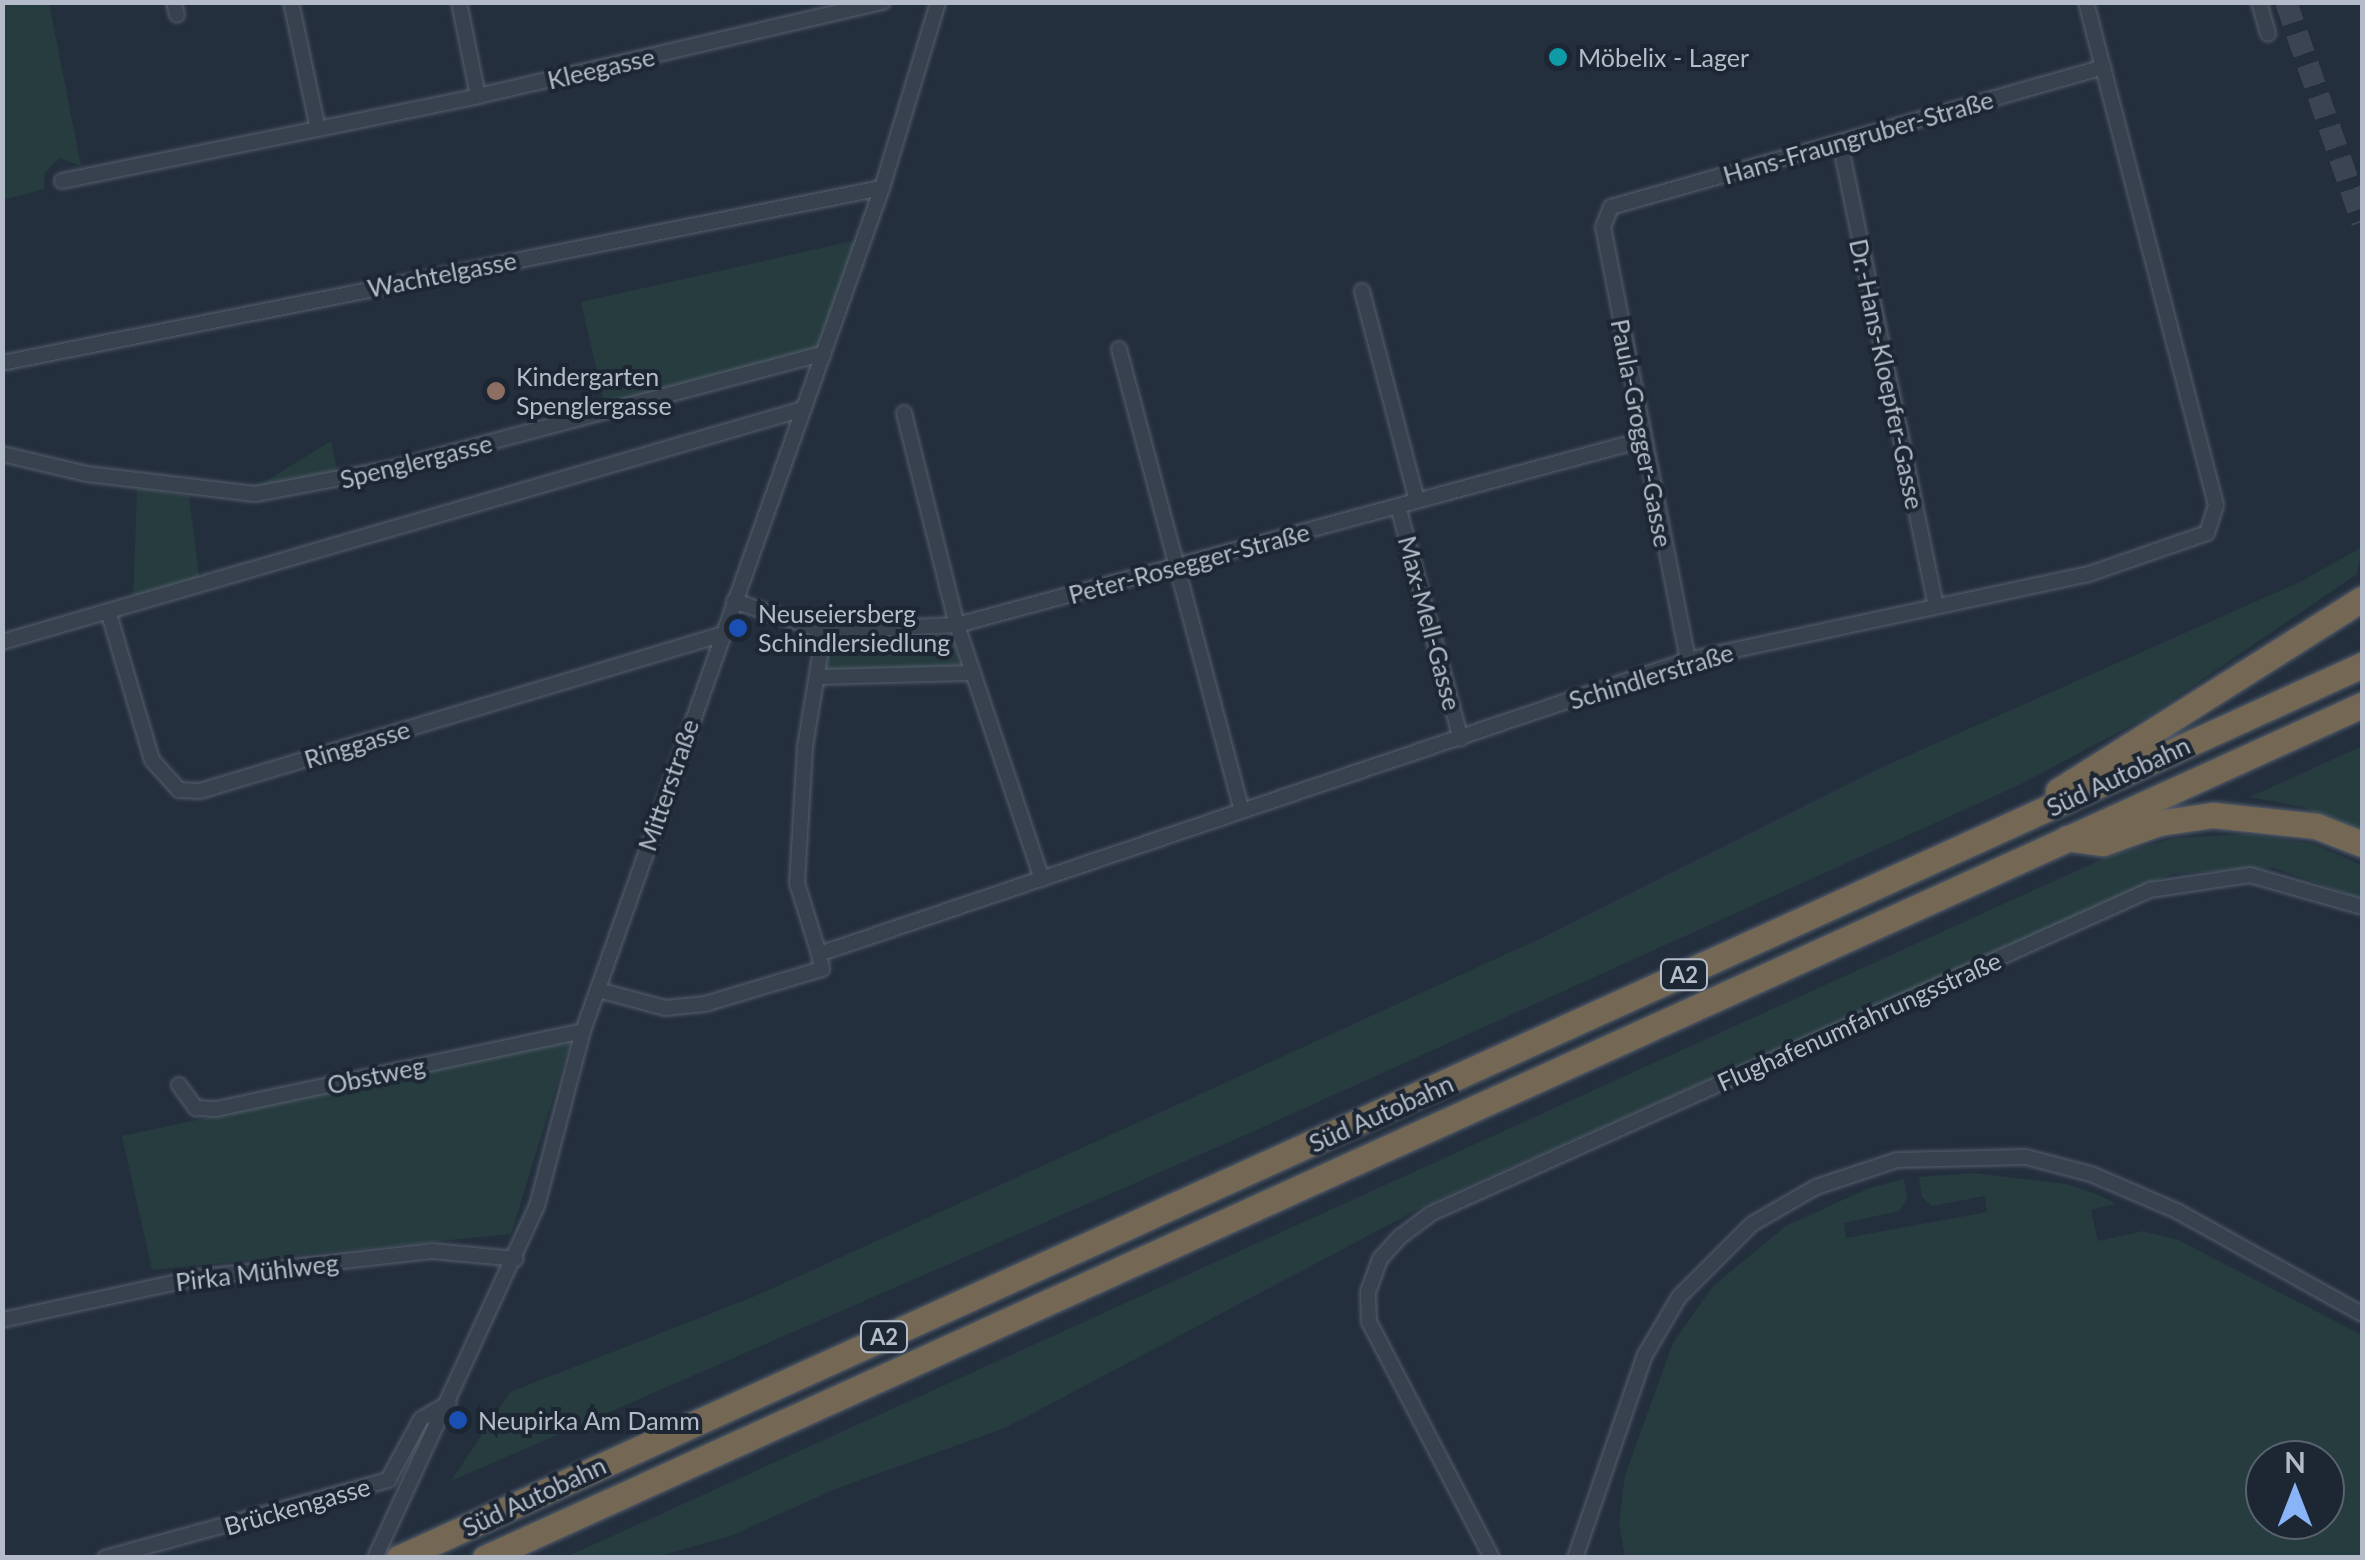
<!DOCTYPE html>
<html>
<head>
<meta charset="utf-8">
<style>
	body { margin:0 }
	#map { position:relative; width:2365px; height:1560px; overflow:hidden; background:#242f3e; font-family:Lato,sans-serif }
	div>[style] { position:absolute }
	.green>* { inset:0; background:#263c3f }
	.primary-tunnel>* { height:22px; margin-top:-11px; transform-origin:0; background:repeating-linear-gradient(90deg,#3a4453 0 22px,transparent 0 33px) }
	.roads { filter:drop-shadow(0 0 2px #565f6c) drop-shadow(0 0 2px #565f6c) }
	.minor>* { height:14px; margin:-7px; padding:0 7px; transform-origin:7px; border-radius:7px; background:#38414e }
	.motorway>* { height:25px; margin:-12.5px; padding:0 12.5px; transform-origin:12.5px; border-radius:12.5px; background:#746855 }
	.dots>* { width:28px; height:28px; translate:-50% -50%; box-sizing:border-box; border:5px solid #1d2633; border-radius:50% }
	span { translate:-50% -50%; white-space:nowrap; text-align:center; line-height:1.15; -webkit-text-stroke:8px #1d2633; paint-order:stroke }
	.shield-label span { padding:2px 8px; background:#1d2633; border:2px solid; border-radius:8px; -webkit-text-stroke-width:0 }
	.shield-label { font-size:22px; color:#b4bcc9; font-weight:700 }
	.poi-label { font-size:25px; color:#b4bcc9 }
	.left { translate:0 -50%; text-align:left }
	.street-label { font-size:25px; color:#b4bcc9 }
	.frame { position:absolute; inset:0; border:5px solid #b4bcc9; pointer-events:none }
	.north { position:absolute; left:2245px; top:1440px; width:100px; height:100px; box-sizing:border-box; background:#1d2633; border:2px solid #59626f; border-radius:50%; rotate:0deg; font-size:28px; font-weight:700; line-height:40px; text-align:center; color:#b4bcc9 }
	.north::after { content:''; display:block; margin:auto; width:35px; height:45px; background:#8ab4f8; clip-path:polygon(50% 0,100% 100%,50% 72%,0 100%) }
</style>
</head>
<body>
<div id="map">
	<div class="green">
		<div style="clip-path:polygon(3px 2px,49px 3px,81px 166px,60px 158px,45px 172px,44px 189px,3px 200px)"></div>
		<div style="clip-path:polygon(857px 240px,819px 350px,605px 407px,581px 302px)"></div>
		<div style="clip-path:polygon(331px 441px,338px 475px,258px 486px)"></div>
		<div style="clip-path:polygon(137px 488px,189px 496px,200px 583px,133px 603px)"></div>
		<div style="clip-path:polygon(2362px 547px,2357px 574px,2149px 716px,2019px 785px,1243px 1136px,451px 1481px,510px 1392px,753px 1297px,1183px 1102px,1537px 940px,1878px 769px,2300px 582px)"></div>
		<div style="clip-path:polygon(944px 635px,955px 642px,959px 662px,949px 670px,826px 673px,821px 666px,825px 645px,836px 639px)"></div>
		<div style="clip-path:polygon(2362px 746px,2362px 836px,2303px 807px,2250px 797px)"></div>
		<div style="clip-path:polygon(2247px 834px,2314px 844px,2362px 865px,2362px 899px,2274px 868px,2172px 874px,1428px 1204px,1005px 1428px,838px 1488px,728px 1537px,655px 1557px,564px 1558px,2109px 856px,2174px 838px)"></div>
		<div style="clip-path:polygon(571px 1040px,511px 1234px,152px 1270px,122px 1136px)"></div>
		<div style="clip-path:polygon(evenodd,1973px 1173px,2066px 1184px,2099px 1195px,2116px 1204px,2091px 1210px,2098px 1241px,2143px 1231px,2178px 1240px,2362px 1335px,2362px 1557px,1625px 1557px,1619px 1522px,1625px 1475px,1673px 1343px,1713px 1286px,1786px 1226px,1869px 1188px,1904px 1179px,1907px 1199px,1899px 1211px,1844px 1223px,1846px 1238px,1987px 1212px,1985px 1196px,1932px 1206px,1922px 1197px,1919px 1177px,1973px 1173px,2265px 1460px,2325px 1460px,2325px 1520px,2265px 1520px,2265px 1460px)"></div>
	</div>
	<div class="primary-tunnel">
		<div style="left:2286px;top:2px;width:233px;rotate:70.9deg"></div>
	</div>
	<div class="roads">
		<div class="minor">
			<div style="left:174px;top:2px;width:13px;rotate:77deg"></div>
			<div style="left:291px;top:2px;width:130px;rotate:78deg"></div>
			<div style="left:459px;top:2px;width:96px;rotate:78.6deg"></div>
			<div style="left:2259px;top:2px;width:33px;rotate:74deg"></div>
			<div style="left:1840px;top:143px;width:473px;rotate:78.3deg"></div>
			<div style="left:62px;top:181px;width:425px;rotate:-11.5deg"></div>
			<div style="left:478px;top:96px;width:416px;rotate:-13.1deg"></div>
			<div style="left:1362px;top:291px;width:216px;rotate:75.3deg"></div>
			<div style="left:1119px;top:349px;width:477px;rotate:75.1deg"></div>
			<div style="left:2px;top:363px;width:897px;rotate:-11.25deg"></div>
			<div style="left:904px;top:413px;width:219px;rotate:76deg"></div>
			<div style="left:957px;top:625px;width:268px;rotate:71.5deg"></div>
			<div style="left:2px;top:454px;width:87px;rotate:13.2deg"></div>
			<div style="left:87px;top:474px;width:169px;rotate:6.8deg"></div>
			<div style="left:255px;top:494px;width:136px;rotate:-10.6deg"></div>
			<div style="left:389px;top:469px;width:450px;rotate:-14.9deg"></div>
			<div style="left:1398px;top:506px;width:241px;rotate:74.9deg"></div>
			<div style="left:734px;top:601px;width:95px;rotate:18.4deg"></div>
			<div style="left:824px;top:631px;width:133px;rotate:-2.6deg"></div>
			<div style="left:957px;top:625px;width:710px;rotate:-15.11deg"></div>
			<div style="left:109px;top:614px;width:152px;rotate:73.6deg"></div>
			<div style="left:152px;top:760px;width:40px;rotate:48deg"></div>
			<div style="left:179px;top:790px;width:21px;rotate:3deg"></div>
			<div style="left:200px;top:791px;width:543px;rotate:-16.7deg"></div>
			<div style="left:2px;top:642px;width:834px;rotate:-16.22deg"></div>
			<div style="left:1688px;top:660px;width:441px;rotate:-101.1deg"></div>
			<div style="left:1603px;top:227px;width:22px;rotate:-68deg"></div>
			<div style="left:1611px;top:207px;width:512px;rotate:-15.85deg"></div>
			<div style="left:817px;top:677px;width:155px;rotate:-1.5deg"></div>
			<div style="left:819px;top:954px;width:74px;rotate:-107.2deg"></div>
			<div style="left:797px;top:883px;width:136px;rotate:-86.6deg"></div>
			<div style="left:805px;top:747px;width:118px;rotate:-80.7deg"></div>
			<div style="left:598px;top:990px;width:69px;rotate:15deg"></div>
			<div style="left:665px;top:1008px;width:40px;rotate:-5.7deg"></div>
			<div style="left:705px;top:1004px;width:122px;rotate:-16.7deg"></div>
			<div style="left:822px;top:969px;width:15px;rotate:-101deg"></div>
			<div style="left:819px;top:954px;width:917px;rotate:-18.69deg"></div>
			<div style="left:1688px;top:660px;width:407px;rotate:-12.1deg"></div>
			<div style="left:2086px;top:575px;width:128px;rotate:-19.1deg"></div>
			<div style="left:2207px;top:533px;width:29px;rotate:-72deg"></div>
			<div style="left:2216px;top:505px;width:520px;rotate:-104.49deg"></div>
			<div style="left:179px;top:1085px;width:29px;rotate:54deg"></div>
			<div style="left:196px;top:1108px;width:20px;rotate:3deg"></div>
			<div style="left:216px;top:1109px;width:375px;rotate:-12deg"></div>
			<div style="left:2px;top:1320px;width:204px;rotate:-12.2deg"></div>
			<div style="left:201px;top:1277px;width:232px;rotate:-6.4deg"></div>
			<div style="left:432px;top:1251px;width:84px;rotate:5.4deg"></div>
			<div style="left:105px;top:1558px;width:294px;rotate:-15.4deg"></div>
			<div style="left:388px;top:1480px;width:69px;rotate:-61.6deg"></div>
			<div style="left:421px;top:1419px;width:32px;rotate:-30deg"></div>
			<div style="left:375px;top:1558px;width:387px;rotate:-65.3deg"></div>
			<div style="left:537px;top:1206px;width:181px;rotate:-75.3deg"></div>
			<div style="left:583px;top:1031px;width:894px;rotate:-70.47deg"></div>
			<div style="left:882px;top:188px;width:194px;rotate:-73.2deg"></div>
			<div style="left:1492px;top:1558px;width:266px;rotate:-117.5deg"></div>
			<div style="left:1369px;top:1322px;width:30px;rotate:-92deg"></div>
			<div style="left:1368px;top:1292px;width:35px;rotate:-70deg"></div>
			<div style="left:1380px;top:1259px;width:30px;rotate:-48deg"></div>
			<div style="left:1400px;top:1237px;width:38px;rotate:-37deg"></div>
			<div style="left:1430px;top:1214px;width:790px;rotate:-24.23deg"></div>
			<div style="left:2150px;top:890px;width:101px;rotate:-8.5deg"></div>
			<div style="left:2250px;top:875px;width:116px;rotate:15.9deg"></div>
			<div style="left:1575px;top:1558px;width:215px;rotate:-71deg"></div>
			<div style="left:1645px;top:1355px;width:67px;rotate:-59.6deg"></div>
			<div style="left:1679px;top:1297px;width:103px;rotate:-45deg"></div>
			<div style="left:1752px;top:1224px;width:74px;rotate:-30deg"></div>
			<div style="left:1816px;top:1187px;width:85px;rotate:-18.4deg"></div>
			<div style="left:1897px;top:1160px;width:129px;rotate:-1.3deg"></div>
			<div style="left:2026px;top:1157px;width:67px;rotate:14.7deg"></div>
			<div style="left:2091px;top:1174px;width:94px;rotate:23.3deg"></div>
			<div style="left:2177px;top:1211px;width:212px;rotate:29.1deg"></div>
		</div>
		<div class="motorway">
			<div style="left:2058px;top:791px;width:360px;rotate:-32.3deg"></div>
			<div style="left:2067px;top:838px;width:36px;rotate:8deg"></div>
			<div style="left:2103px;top:843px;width:59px;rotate:-19.7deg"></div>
			<div style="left:2159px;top:823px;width:55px;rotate:-8.4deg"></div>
			<div style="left:2213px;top:815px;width:104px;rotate:6.1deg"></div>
			<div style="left:2316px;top:826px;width:49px;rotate:21.4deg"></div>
			<div style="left:399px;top:1558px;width:2157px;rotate:-24.46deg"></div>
			<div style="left:485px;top:1558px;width:2062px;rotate:-24.44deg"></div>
		</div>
	</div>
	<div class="dots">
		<div style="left:1558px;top:57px;background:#0f9aa8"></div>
		<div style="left:496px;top:391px;background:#8d6e63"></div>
		<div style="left:738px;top:628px;background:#1a4fb4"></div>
		<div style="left:458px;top:1420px;background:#1a4fb4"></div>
	</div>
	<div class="shield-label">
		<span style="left:1684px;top:975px">A2</span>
		<span style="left:884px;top:1337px">A2</span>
	</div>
	<div class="poi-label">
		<span class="left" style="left:1578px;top:57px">Möbelix - Lager</span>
		<span class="left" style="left:516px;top:391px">Kindergarten<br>Spenglergasse</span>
		<span class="left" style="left:758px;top:628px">Neuseiersberg<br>Schindlersiedlung</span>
		<span class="left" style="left:478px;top:1420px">Neupirka Am Damm</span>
	</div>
	<div class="street-label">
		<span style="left:601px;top:68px;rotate:-13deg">Kleegasse</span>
		<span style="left:1858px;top:137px;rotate:-16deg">Hans-Fraungruber-Straße</span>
		<span style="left:442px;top:274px;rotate:-11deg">Wachtelgasse</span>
		<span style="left:1887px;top:374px;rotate:78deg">Dr.-Hans-Kloepfer-Gasse</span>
		<span style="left:1642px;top:433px;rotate:79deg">Paula-Grogger-Gasse</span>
		<span style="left:416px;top:461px;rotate:-14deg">Spenglergasse</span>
		<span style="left:1189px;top:563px;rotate:-15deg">Peter-Rosegger-Straße</span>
		<span style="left:1430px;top:623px;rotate:75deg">Max-Mell-Gasse</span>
		<span style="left:1651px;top:676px;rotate:-17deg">Schindlerstraße</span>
		<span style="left:357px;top:744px;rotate:-17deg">Ringgasse</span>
		<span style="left:2118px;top:776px;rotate:-25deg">Süd Autobahn</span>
		<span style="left:668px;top:785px;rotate:-71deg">Mitterstraße</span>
		<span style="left:1859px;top:1021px;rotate:-24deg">Flughafenumfahrungsstraße</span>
		<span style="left:376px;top:1075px;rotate:-12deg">Obstweg</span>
		<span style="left:1381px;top:1113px;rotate:-24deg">Süd Autobahn</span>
		<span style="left:257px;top:1272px;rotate:-7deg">Pirka Mühlweg</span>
		<span style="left:534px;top:1496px;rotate:-25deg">Süd Autobahn</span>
		<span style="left:297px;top:1506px;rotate:-16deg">Brückengasse</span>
	</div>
	<div class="frame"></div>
	<div class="north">N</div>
</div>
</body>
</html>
